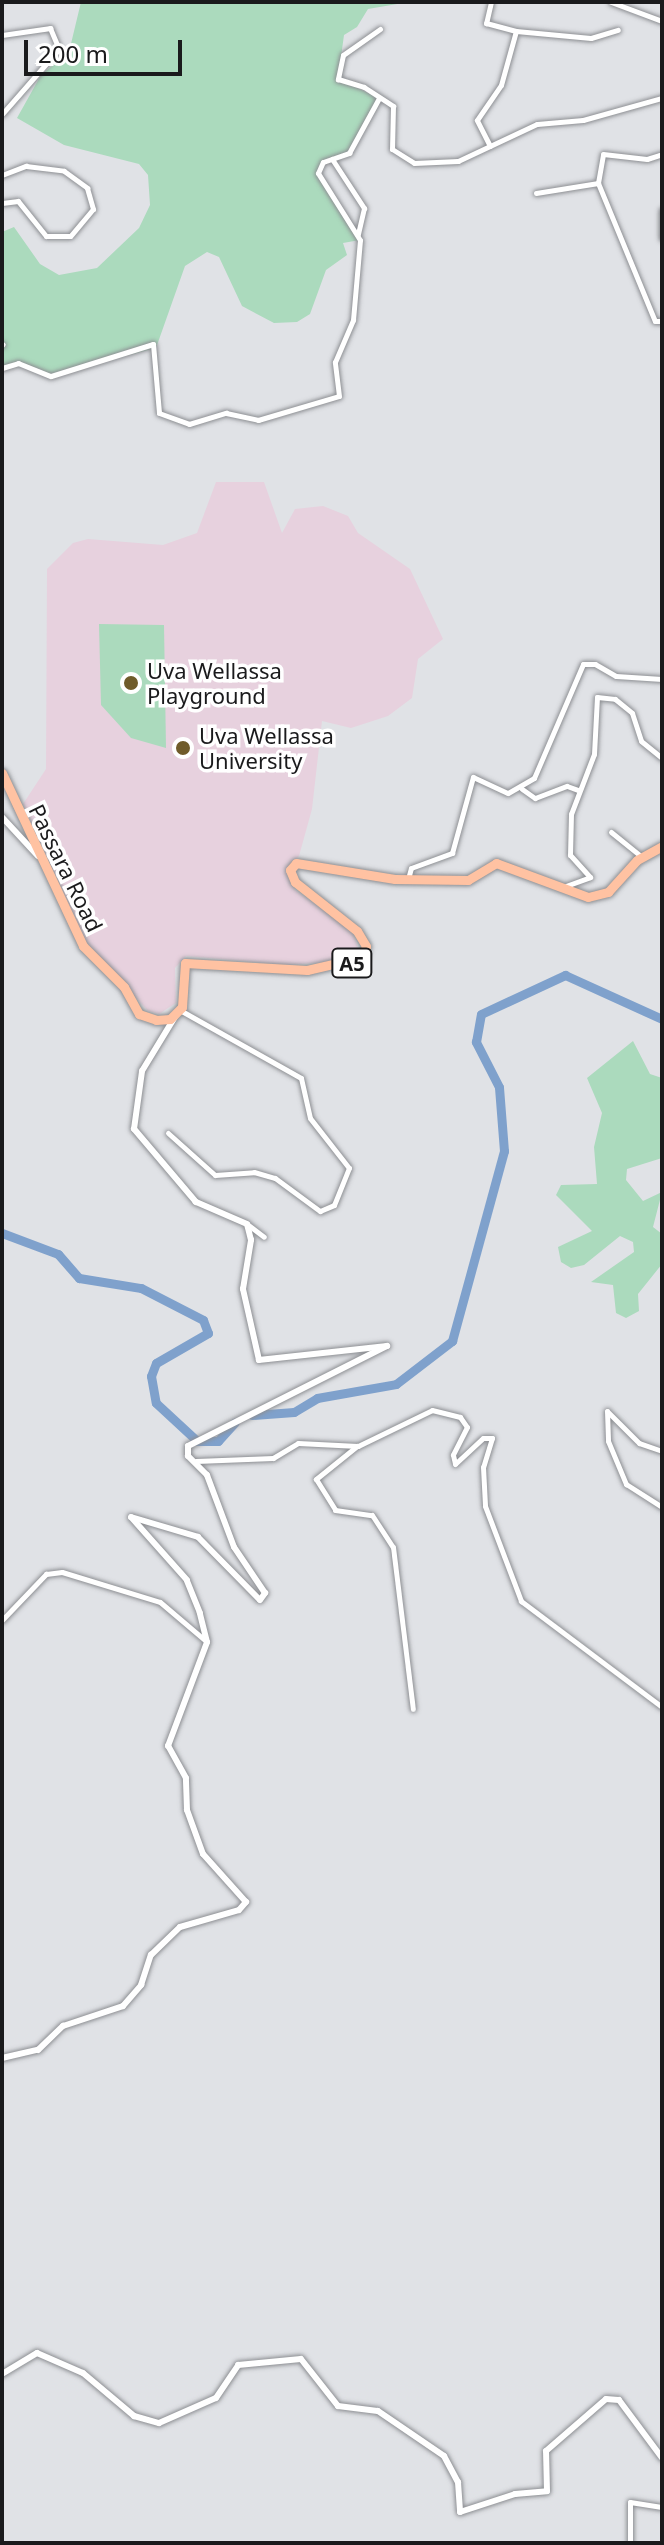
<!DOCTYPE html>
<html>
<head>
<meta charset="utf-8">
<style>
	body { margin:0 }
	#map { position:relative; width:664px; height:2545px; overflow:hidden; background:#e0e2e6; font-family:"Noto Sans",sans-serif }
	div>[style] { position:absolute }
	.education>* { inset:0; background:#e7d1de }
	.green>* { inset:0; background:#abdabd }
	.river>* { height:9px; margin:-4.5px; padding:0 4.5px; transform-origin:4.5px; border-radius:4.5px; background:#7fa1cc }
	.roads { filter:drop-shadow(0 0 2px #8d8f93) drop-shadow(0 0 2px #8d8f93) }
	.minor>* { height:5px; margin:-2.5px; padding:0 2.5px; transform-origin:2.5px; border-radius:2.5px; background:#fff }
	.tertiary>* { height:6px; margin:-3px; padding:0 3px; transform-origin:3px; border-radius:3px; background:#fff }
	.trunk>* { height:9px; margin:-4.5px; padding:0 4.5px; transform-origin:4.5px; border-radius:4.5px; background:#ffc2a2 }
	.dots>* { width:22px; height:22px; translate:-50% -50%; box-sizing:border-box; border:4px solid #fff; border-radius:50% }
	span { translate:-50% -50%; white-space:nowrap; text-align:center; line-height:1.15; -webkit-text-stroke:7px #fff; paint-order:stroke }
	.shield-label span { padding:2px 6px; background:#fff; border:2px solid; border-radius:6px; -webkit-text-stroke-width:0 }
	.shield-label { font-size:20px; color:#1a1a1c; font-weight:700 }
	.poi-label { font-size:22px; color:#1a1a1c }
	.left { translate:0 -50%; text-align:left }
	.street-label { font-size:22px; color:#1a1a1c }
	.frame { position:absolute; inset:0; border:4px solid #1a1a1c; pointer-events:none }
	.scale { position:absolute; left:24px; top:40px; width:158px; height:36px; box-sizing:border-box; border:4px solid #1a1a1c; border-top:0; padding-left:10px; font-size:24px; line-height:28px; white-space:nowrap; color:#1a1a1c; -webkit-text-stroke:6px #fff; paint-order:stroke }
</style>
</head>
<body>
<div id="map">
	<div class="education">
		<div style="clip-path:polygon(216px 482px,264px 482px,282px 533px,295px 509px,323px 506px,348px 516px,358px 533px,410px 569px,443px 639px,418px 659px,412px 698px,388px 716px,351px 728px,322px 721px,312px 809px,299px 856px,286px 869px,295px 890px,352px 931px,358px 948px,329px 962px,286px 965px,186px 956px,175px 968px,176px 1003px,159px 1014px,148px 1011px,86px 942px,23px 804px,46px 769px,47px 569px,73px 543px,88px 539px,163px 545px,197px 533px)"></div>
	</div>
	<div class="green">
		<div style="clip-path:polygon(81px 2px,409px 2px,368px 9px,357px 27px,344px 35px,338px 79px,379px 98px,349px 153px,323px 162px,318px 173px,360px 240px,343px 243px,347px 255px,326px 270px,310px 314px,297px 322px,274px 323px,242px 306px,219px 257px,207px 252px,185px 266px,156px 348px,51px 376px,18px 363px,2px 368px,2px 232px,14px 227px,40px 264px,59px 275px,97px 268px,139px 228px,150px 205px,148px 175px,139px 164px,64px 145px,17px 118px,41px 75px,69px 52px)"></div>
		<div style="clip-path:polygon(99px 624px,164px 625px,166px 748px,131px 738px,101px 705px)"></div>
		<div style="clip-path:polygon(633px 1041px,650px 1074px,662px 1078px,662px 1158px,627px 1169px,626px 1180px,643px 1201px,662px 1192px,653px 1227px,662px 1234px,662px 1264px,638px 1294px,639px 1311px,626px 1318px,616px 1313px,613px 1285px,591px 1282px,634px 1252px,633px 1242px,620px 1236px,584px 1265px,571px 1268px,561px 1262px,558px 1247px,592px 1231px,556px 1195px,561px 1185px,597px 1184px,594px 1147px,602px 1113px,587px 1078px)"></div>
	</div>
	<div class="river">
		<div style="left:2px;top:1233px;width:60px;rotate:20.6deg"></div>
		<div style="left:58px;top:1254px;width:32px;rotate:49deg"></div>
		<div style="left:79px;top:1278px;width:63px;rotate:9.2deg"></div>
		<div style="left:141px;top:1288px;width:70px;rotate:27.3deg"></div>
		<div style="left:203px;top:1320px;width:14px;rotate:69deg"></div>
		<div style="left:208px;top:1333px;width:60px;rotate:150deg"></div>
		<div style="left:156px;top:1363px;width:14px;rotate:111deg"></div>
		<div style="left:151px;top:1376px;width:27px;rotate:80deg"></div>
		<div style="left:156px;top:1403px;width:56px;rotate:42.8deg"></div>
		<div style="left:197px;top:1441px;width:21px"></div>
		<div style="left:218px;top:1441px;width:25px;rotate:-48deg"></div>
		<div style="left:252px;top:1415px;width:42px;rotate:-4.1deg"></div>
		<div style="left:294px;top:1412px;width:27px;rotate:-31deg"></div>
		<div style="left:317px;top:1398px;width:80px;rotate:-10deg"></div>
		<div style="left:396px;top:1384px;width:71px;rotate:-37.5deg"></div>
		<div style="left:452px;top:1341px;width:197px;rotate:-74.7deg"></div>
		<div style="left:504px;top:1151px;width:64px;rotate:-94.5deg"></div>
		<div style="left:499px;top:1087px;width:51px;rotate:-117.1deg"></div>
		<div style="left:476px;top:1042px;width:28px;rotate:-80deg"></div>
		<div style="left:481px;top:1014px;width:93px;rotate:-24.9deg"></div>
		<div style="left:565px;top:975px;width:107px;rotate:24.4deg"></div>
	</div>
	<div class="roads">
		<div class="minor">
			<div style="left:491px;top:2px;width:22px;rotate:103deg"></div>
			<div style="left:486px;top:23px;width:31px;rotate:15deg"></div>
			<div style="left:516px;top:31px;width:75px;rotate:5.3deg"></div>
			<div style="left:591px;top:38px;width:28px;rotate:-17deg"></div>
			<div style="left:611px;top:2px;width:54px;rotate:20.4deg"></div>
			<div style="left:380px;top:29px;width:45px;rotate:144.9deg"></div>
			<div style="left:343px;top:55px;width:25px;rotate:102deg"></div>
			<div style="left:338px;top:79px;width:27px;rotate:17deg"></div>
			<div style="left:364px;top:87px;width:35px;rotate:33deg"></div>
			<div style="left:393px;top:106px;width:43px;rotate:91.3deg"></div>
			<div style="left:392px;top:149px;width:26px;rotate:32deg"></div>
			<div style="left:414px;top:163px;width:44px;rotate:-2.6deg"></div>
			<div style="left:458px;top:161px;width:87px;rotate:-25.1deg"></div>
			<div style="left:537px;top:124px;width:46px;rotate:-5deg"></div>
			<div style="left:583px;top:120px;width:82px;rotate:-15.6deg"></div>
			<div style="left:2px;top:35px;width:49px;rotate:-8.3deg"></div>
			<div style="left:50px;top:28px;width:23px;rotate:67deg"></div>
			<div style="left:59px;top:49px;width:86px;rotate:131.2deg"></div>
			<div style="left:490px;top:146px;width:29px;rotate:-117deg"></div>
			<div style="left:477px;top:120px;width:42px;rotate:-55.6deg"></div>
			<div style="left:501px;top:85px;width:56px;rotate:-74.5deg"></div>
			<div style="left:332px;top:159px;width:59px;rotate:56.9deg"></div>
			<div style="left:364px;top:208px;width:28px;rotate:103deg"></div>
			<div style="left:2px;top:175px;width:26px;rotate:-21deg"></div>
			<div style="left:26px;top:166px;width:38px;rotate:7deg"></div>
			<div style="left:64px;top:171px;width:29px;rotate:36deg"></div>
			<div style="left:87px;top:188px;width:22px;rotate:74deg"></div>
			<div style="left:93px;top:209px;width:35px;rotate:130deg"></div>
			<div style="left:70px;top:236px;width:24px;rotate:180deg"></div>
			<div style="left:46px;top:236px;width:45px;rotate:-128.7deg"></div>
			<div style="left:18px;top:201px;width:16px;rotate:173deg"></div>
			<div style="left:598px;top:183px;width:149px;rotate:67.6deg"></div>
			<div style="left:655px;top:321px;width:7px"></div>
			<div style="left:536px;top:193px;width:63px;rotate:-9.2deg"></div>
			<div style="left:598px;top:183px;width:29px;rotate:-80deg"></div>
			<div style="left:603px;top:154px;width:44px;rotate:6.5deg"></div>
			<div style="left:647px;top:159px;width:16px;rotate:-18deg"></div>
			<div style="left:662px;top:210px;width:28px;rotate:90deg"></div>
			<div style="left:2px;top:345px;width:1px;rotate:-45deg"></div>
			<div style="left:2px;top:368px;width:17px;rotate:-17deg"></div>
			<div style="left:18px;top:363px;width:35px;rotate:22deg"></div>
			<div style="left:51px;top:376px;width:107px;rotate:-17.4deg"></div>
			<div style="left:153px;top:344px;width:69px;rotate:85deg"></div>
			<div style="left:159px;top:413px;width:32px;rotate:20deg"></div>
			<div style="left:189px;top:424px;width:39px;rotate:-17deg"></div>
			<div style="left:226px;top:413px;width:33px;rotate:12deg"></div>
			<div style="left:258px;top:420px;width:84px;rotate:-16.5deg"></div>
			<div style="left:339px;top:396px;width:34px;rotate:-97deg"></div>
			<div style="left:335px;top:362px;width:46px;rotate:-66.8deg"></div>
			<div style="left:353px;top:320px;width:80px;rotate:-85deg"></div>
			<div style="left:360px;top:240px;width:79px;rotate:-122.1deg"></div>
			<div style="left:318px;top:173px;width:12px;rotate:-66deg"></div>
			<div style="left:323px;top:162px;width:28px;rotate:-19deg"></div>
			<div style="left:349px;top:153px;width:63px;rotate:-61.4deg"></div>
			<div style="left:583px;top:664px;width:12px"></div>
			<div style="left:595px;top:664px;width:24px;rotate:30deg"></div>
			<div style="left:616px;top:676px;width:46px;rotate:3.7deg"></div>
			<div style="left:522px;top:789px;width:16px;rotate:35deg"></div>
			<div style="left:535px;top:798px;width:34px;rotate:-21deg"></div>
			<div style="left:567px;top:786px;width:12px;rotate:20deg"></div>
			<div style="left:611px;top:832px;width:38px;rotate:39deg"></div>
			<div style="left:408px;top:879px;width:11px;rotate:-75deg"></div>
			<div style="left:411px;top:868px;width:44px;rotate:-20.1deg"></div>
			<div style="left:452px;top:853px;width:79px;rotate:-74.6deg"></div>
			<div style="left:473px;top:777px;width:38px;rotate:25deg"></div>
			<div style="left:508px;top:793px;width:30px;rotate:-30deg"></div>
			<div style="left:534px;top:778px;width:124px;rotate:-66.7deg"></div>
			<div style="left:563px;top:887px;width:29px;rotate:-20deg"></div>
			<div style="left:590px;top:877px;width:30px;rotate:-132deg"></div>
			<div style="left:570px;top:855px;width:41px;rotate:-88.6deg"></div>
			<div style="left:571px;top:814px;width:64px;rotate:-69deg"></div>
			<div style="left:594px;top:754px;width:57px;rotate:-87deg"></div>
			<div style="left:597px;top:697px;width:18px;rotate:6deg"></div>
			<div style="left:615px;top:699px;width:22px;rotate:39deg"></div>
			<div style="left:632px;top:713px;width:29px;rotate:72deg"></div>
			<div style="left:641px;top:741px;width:27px;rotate:39deg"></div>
			<div style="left:168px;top:1133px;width:63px;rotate:41.8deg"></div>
			<div style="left:215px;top:1175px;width:39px;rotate:-4deg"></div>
			<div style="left:254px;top:1172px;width:22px;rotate:16deg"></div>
			<div style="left:275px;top:1178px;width:56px;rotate:36.3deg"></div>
			<div style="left:320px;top:1211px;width:15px;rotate:-23deg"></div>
			<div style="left:334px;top:1205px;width:40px;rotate:-68deg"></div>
			<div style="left:349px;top:1168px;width:63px;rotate:-128deg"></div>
			<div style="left:310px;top:1118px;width:41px;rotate:-102.7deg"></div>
			<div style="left:301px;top:1078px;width:139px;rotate:-150.7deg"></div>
			<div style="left:247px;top:1224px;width:21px;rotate:37deg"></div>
			<div style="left:357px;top:1446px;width:53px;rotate:141.2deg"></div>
			<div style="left:316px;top:1479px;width:36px;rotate:58deg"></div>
			<div style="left:335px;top:1510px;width:37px;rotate:8deg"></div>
			<div style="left:372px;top:1515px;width:38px;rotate:57deg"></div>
			<div style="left:393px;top:1547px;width:163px;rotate:83deg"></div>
			<div style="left:662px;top:1451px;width:24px;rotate:-161deg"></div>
			<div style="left:639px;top:1443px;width:45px;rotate:-135deg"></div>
			<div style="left:607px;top:1411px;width:30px;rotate:88deg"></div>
			<div style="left:608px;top:1441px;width:47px;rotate:67.3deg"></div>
			<div style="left:626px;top:1484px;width:43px;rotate:32.6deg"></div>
			<div style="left:196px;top:1461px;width:77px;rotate:-2.2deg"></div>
			<div style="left:273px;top:1458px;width:29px;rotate:-31deg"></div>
			<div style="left:298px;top:1443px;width:60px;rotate:2.9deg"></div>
			<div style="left:358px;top:1446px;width:82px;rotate:-25.9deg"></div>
			<div style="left:432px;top:1410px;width:29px;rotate:14deg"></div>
			<div style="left:460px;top:1417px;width:12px;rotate:55deg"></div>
			<div style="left:467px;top:1427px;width:31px;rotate:117deg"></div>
			<div style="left:453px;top:1455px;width:9px;rotate:77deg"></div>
			<div style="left:455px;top:1464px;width:38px;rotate:-43deg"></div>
			<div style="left:483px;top:1438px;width:9px"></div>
			<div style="left:492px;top:1438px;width:30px;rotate:107deg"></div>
			<div style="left:483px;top:1467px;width:39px;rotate:87deg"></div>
			<div style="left:485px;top:1506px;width:102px;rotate:69.2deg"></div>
			<div style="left:521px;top:1601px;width:176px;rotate:36.9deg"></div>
			<div style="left:2px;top:1620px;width:64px;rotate:-46.3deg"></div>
			<div style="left:46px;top:1574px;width:16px;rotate:-7deg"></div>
			<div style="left:62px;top:1572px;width:102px;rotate:17deg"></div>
			<div style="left:160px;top:1602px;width:60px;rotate:40.3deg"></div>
			<div style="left:630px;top:2543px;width:41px;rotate:-90deg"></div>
			<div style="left:630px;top:2502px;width:32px;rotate:9deg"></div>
		</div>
		<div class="tertiary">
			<div style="left:2px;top:817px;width:53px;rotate:47.3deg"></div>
			<div style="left:2px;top:2058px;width:37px;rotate:-13deg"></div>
			<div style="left:38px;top:2050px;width:35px;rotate:-44deg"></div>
			<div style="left:63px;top:2026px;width:63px;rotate:-18.4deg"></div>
			<div style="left:123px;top:2006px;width:28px;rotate:-49deg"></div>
			<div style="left:141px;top:1985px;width:32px;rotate:-72deg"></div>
			<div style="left:151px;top:1955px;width:40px;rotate:-44deg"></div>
			<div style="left:180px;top:1927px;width:61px;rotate:-16.1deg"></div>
			<div style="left:239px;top:1910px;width:11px;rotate:-49deg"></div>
			<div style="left:246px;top:1902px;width:64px;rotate:-131.9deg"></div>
			<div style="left:203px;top:1854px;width:47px;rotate:-110deg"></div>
			<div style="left:187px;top:1810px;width:32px;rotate:-92deg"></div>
			<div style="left:186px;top:1778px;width:37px;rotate:-119deg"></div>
			<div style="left:168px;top:1746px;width:111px;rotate:-69.4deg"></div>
			<div style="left:207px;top:1642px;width:30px;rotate:-104deg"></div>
			<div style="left:200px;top:1613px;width:35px;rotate:-112deg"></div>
			<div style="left:187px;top:1580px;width:84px;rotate:-131.6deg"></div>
			<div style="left:131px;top:1517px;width:70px;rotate:16.6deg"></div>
			<div style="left:198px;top:1537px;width:88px;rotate:45.5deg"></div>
			<div style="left:260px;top:1600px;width:9px;rotate:-54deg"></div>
			<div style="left:265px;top:1593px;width:55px;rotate:-124deg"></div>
			<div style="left:234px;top:1547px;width:77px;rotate:-110.6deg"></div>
			<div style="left:207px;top:1475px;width:27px;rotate:-135deg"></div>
			<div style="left:188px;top:1456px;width:10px;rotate:-90deg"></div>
			<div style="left:188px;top:1446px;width:223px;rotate:-26.7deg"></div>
			<div style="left:387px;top:1346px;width:129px;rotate:173.8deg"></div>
			<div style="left:259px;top:1360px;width:73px;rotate:-102.7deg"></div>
			<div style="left:243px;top:1289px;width:50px;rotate:-80.7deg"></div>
			<div style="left:251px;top:1240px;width:16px;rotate:-104deg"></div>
			<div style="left:247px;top:1224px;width:56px;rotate:-156.7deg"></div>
			<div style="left:196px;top:1202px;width:96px;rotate:-130.3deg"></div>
			<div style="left:134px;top:1129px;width:59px;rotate:-82.1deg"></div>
			<div style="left:142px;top:1071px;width:66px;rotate:-58.7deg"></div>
			<div style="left:2px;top:2374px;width:41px;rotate:-31deg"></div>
			<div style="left:37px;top:2353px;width:50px;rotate:23.5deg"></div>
			<div style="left:83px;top:2373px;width:67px;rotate:40.1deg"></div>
			<div style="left:134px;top:2416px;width:26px;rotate:16deg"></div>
			<div style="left:159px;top:2423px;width:62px;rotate:-23.7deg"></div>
			<div style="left:216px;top:2398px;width:40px;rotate:-56deg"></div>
			<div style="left:238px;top:2365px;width:63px;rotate:-5.4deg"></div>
			<div style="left:301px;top:2359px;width:60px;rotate:51.8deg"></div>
			<div style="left:338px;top:2406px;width:40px;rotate:7.1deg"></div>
			<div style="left:378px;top:2411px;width:80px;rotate:34.3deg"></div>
			<div style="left:444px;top:2456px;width:30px;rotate:62deg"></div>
			<div style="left:458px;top:2482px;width:30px;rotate:86deg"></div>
			<div style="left:460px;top:2512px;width:58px;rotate:-18.1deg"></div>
			<div style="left:515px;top:2494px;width:32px;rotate:-5deg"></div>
			<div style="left:547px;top:2491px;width:40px;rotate:-91.4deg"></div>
			<div style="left:546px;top:2451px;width:79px;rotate:-40.9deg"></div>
			<div style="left:606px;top:2399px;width:13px;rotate:4deg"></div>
			<div style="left:619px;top:2400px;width:72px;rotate:53.4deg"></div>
		</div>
		<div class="trunk">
			<div style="left:2px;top:773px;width:191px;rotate:64.9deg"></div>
			<div style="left:83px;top:946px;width:58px;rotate:45deg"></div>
			<div style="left:124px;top:987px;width:31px;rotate:61deg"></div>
			<div style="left:139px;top:1014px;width:18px;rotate:19deg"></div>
			<div style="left:156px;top:1020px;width:14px;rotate:-4deg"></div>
			<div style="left:170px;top:1019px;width:17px;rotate:-45deg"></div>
			<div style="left:182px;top:1007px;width:44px;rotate:-86.1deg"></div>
			<div style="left:185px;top:963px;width:122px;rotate:3.3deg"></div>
			<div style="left:307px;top:970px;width:57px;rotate:-13.1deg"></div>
			<div style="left:363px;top:957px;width:11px;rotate:-75deg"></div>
			<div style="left:366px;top:946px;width:17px;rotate:-121deg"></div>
			<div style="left:357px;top:931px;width:79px;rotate:-141.7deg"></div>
			<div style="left:295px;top:882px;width:13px;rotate:-113deg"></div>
			<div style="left:290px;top:870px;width:9px;rotate:-49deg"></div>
			<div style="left:296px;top:863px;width:100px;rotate:9.2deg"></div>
			<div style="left:395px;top:879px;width:73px;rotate:0.8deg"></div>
			<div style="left:468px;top:880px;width:33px;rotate:-31deg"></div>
			<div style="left:496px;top:863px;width:98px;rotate:20.3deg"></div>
			<div style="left:588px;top:897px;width:21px;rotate:-14deg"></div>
			<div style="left:608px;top:892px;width:43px;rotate:-47.8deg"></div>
			<div style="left:637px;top:860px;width:29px;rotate:-29deg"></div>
		</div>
	</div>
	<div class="dots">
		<div style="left:131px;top:683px;background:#6f5b2a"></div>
		<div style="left:183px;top:748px;background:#6f5b2a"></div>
	</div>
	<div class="shield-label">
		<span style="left:352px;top:963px">A5</span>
	</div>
	<div class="poi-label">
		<span class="left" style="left:147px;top:683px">Uva Wellassa<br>Playground</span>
		<span class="left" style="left:199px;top:748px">Uva Wellassa<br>University</span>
	</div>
	<div class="street-label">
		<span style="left:66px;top:868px;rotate:64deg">Passara Road</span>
	</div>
	<div class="frame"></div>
	<div class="scale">200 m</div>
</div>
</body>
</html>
